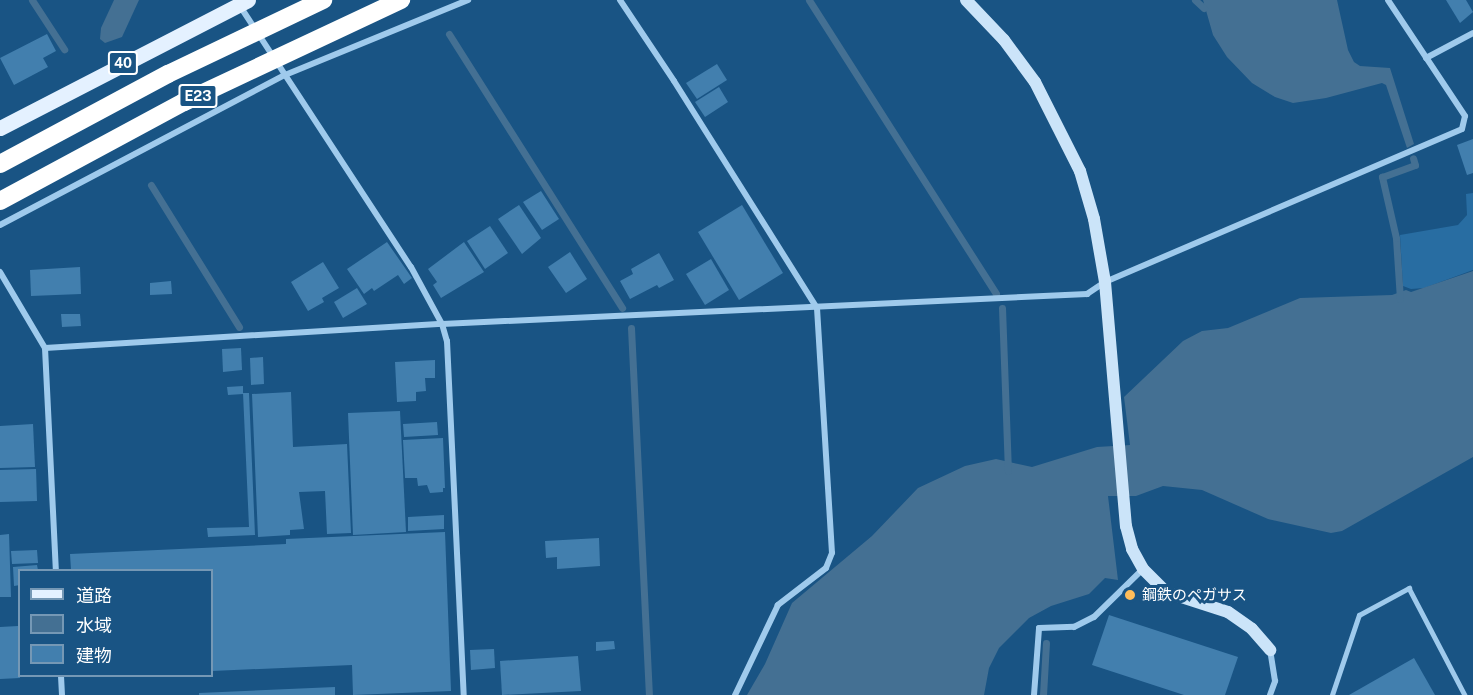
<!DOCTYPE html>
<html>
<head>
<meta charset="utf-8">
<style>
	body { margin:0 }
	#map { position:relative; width:1473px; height:695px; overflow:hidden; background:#195484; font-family:"Public Sans","Noto Sans JP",sans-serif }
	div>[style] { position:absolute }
	.green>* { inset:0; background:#286da2 }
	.water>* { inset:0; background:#447093 }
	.stream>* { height:7px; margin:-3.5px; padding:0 3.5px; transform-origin:3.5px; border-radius:3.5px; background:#447093 }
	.building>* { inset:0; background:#427fae }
	.lane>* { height:4.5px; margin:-2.25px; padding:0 2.25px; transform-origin:2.25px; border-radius:2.25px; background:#9fcaec }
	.street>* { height:6px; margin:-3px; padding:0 3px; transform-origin:3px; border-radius:3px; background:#9fcaec }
	.secondary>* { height:12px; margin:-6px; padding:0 6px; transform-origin:6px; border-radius:6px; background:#cbe4f9 }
	.primary>* { height:15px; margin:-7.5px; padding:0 7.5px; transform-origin:7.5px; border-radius:7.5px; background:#e4f1ff }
	.highway-bridge>* { height:18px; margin:-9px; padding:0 9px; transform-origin:9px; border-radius:9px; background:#fff }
	.dots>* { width:16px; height:16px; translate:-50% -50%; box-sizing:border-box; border:3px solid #195484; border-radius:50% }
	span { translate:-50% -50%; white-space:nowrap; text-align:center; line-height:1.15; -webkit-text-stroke:6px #195484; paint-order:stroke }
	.shield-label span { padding:2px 4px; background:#195484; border:2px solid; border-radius:4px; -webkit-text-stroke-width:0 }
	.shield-label { font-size:14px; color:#fff; font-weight:700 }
	.poi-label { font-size:15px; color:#fff }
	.left { translate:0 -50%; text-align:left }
	.legend { position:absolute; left:18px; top:569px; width:195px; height:108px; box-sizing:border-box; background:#195484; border:2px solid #7598b5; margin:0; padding:8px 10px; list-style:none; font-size:18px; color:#fff }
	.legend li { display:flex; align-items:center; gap:12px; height:30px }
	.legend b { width:30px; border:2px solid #7598b5 }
</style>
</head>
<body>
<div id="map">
	<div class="green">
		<div style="clip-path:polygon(1473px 193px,1473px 270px,1424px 288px,1411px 289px,1403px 286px,1400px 235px,1458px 225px,1467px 215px,1466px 194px)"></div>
	</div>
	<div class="water">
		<div style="clip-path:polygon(114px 0,139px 0,122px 37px,105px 43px,100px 39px,101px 28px)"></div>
		<div style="clip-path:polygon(1203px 0,1337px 0,1348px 50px,1354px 62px,1360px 66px,1390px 68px,1414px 144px,1407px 148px,1386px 85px,1382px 83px,1326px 98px,1293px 103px,1275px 97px,1252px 83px,1227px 57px,1213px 35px)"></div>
		<div style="clip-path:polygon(1473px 271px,1473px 457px,1342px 531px,1331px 533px,1268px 519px,1202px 490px,1163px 486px,1136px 496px,1108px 496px,1118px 580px,1105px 578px,1089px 594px,1051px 606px,1029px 618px,999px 648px,989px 668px,984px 695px,747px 695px,765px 664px,792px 603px,872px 536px,918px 488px,965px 466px,996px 459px,1032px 467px,1097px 447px,1130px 445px,1124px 397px,1183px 341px,1202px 331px,1228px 328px,1300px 298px,1392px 295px,1406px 290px,1411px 292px)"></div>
	</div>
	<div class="stream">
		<div style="left:32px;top:0;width:59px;rotate:56.9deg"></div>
		<div style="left:809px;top:0;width:348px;rotate:57.5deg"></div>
		<div style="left:1195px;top:0;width:12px;rotate:42deg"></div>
		<div style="left:449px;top:34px;width:324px;rotate:57.7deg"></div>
		<div style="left:151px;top:185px;width:167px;rotate:58.2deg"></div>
		<div style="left:1400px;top:299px;width:61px;rotate:-93.8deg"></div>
		<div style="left:1396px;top:238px;width:63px;rotate:-102.9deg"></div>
		<div style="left:1382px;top:177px;width:35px;rotate:-20deg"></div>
		<div style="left:1415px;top:165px;width:7px;rotate:-106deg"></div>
		<div style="left:1002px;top:308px;width:163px;rotate:87.9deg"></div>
		<div style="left:631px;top:328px;width:367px;rotate:87.2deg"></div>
		<div style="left:1043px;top:695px;width:52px;rotate:-86.7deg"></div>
	</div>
	<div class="building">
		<div style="clip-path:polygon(1446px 0,1466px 0,1473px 12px,1460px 23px)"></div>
		<div style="clip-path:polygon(47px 34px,56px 51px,43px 58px,48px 67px,14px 85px,0 58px)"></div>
		<div style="clip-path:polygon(717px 64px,727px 80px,697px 99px,686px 83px)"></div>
		<div style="clip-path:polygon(719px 87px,728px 102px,705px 117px,695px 102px)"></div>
		<div style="clip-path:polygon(1473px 139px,1473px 173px,1467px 175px,1457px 145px)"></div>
		<div style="clip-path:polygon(541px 191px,559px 219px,542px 230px,523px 202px)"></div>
		<div style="clip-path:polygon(519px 205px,541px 238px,522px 254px,498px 219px)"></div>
		<div style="clip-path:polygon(742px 205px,783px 273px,739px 300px,698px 232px)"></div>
		<div style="clip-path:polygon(490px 226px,508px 253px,485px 269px,467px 241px)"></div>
		<div style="clip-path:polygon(387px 242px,412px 278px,404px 284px,398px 275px,374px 291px,372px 288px,364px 294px,347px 269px)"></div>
		<div style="clip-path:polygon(464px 242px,484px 272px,441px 298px,433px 285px,437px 282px,428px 269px)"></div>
		<div style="clip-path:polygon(570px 252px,587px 279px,566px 293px,548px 267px)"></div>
		<div style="clip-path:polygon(659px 253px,674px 280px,659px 288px,657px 285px,630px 299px,620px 281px,633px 274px,631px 269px)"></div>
		<div style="clip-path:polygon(711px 259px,729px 290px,705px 305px,686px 274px)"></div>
		<div style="clip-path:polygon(323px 262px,339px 288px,322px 298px,324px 302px,308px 311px,291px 282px)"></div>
		<div style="clip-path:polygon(80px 267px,81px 294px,31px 296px,30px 270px)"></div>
		<div style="clip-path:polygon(171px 281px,172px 294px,150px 295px,150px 283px)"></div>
		<div style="clip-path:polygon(357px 288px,367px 304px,343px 318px,334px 302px)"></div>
		<div style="clip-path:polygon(61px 314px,80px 314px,81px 326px,62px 327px)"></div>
		<div style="clip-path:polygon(241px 348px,242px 370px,223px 372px,222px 349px)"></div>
		<div style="clip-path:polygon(263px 357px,264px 384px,251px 385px,250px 358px)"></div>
		<div style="clip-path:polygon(435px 360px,435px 378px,425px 378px,426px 391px,416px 392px,416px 401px,397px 402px,395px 362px)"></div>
		<div style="clip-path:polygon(243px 386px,243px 394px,228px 395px,227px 387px)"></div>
		<div style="clip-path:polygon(291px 392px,293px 447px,347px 444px,351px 533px,327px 534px,325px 491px,299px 492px,304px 529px,290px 530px,290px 535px,258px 537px,252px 394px)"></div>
		<div style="clip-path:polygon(243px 393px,249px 393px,255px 535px,208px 537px,207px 528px,249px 527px)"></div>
		<div style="clip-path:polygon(400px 411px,406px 532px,353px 535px,348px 413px)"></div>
		<div style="clip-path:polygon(437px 422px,438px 435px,404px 437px,403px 424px)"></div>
		<div style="clip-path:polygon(33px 424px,35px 467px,0 468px,0 426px)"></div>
		<div style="clip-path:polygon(443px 438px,445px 488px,443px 488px,443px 492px,430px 493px,427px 485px,418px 486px,417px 478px,405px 478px,403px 440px)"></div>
		<div style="clip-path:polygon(36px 469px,37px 501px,0 502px,0 470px)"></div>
		<div style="clip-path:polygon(444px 515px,444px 529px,408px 531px,408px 517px)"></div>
		<div style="clip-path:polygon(445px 532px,451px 691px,353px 695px,352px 665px,212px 671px,212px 570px,71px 570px,70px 554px,286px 544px,286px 539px)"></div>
		<div style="clip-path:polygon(9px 534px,11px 597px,0 597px,0 535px)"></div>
		<div style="clip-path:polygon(599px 538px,600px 566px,557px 569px,557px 557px,546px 558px,545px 541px)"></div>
		<div style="clip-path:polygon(37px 550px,38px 563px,12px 564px,11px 551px)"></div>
		<div style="clip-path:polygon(37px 565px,38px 570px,20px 570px,20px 585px,14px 586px,13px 567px)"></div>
		<div style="clip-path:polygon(1109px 615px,1238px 657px,1225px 695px,1184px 695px,1092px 665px)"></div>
		<div style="clip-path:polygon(18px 626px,20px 678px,0 679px,0 627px)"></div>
		<div style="clip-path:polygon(614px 641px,615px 649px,596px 651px,596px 642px)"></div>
		<div style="clip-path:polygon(494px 649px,495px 668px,471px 670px,470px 650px)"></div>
		<div style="clip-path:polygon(578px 656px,581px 691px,502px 695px,500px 661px)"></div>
		<div style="clip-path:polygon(1414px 658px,1435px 695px,1349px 695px)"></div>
		<div style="clip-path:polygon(335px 687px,335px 695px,199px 695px,199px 693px)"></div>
	</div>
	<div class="lane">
		<div style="left:1332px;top:695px;width:84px;rotate:-71.4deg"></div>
		<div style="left:1359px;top:615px;width:57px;rotate:-28.4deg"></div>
		<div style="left:1409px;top:588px;width:121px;rotate:62.4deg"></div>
	</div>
	<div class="street">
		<div style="left:620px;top:0;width:97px;rotate:56.3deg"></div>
		<div style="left:674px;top:81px;width:268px;rotate:57.8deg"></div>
		<div style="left:817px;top:308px;width:245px;rotate:86.5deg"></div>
		<div style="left:832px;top:553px;width:16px;rotate:112deg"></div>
		<div style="left:826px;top:568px;width:61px;rotate:142.4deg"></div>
		<div style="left:778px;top:605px;width:100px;rotate:115.5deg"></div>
		<div style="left:240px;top:6px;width:312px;rotate:56.8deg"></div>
		<div style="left:411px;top:267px;width:65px;rotate:61.5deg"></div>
		<div style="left:442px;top:324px;width:18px;rotate:74deg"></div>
		<div style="left:447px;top:341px;width:354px;rotate:87.3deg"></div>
		<div style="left:1426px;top:58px;width:53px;rotate:-28deg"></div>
		<div style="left:0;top:225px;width:322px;rotate:-27.8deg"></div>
		<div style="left:285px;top:75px;width:198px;rotate:-22.3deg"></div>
		<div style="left:0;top:272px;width:88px;rotate:59.4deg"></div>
		<div style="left:45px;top:348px;width:222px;rotate:87.2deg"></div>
		<div style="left:45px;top:348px;width:398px;rotate:-3.5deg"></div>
		<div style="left:442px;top:324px;width:646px;rotate:-2.66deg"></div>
		<div style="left:1087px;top:294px;width:22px;rotate:-34deg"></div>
		<div style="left:1105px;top:282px;width:388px;rotate:-23.2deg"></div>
		<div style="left:1462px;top:129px;width:13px;rotate:-77deg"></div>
		<div style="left:1465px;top:116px;width:139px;rotate:-123.6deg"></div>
		<div style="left:61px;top:676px;width:19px;rotate:87deg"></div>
		<div style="left:1034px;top:695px;width:67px;rotate:-85.7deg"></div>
		<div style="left:1039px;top:628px;width:35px;rotate:-2deg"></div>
		<div style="left:1074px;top:627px;width:22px;rotate:-27deg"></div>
		<div style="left:1094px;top:617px;width:69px;rotate:-44.4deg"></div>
		<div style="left:1270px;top:695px;width:15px;rotate:-70deg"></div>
		<div style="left:1275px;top:681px;width:30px;rotate:-99deg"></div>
	</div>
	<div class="secondary">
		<div style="left:966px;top:0;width:55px;rotate:46.5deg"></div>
		<div style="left:1004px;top:40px;width:52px;rotate:53.6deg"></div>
		<div style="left:1035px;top:82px;width:100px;rotate:63.2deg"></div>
		<div style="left:1080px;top:171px;width:50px;rotate:73.7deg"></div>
		<div style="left:1094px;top:219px;width:64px;rotate:80.1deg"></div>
		<div style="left:1105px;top:282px;width:245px;rotate:85.1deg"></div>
		<div style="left:1126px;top:526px;width:24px;rotate:75deg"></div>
		<div style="left:1132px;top:549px;width:23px;rotate:61deg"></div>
		<div style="left:1143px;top:569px;width:33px;rotate:45deg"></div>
		<div style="left:1166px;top:592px;width:65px;rotate:17.9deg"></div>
		<div style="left:1228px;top:612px;width:29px;rotate:35deg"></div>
		<div style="left:1252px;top:629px;width:28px;rotate:49deg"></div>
	</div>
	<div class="primary">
		<div style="left:0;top:128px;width:279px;rotate:-27.3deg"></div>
	</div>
	<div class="highway-bridge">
		<div style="left:0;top:164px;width:191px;rotate:-28.2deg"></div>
		<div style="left:168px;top:74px;width:172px;rotate:-25.5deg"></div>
		<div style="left:0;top:201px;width:209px;rotate:-28.3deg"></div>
		<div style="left:184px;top:102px;width:240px;rotate:-25.2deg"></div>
	</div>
	<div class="dots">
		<div style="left:1130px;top:595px;background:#ffbd5a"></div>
	</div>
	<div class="shield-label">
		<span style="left:123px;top:63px">40</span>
		<span style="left:198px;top:96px">E23</span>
	</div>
	<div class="poi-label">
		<span class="left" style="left:1142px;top:595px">鋼鉄のペガサス</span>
	</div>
	<ul class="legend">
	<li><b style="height:8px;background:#e4f1ff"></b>道路</li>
	<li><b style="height:16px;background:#447093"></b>水域</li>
	<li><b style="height:16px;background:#427fae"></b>建物</li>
	</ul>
</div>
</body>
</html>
